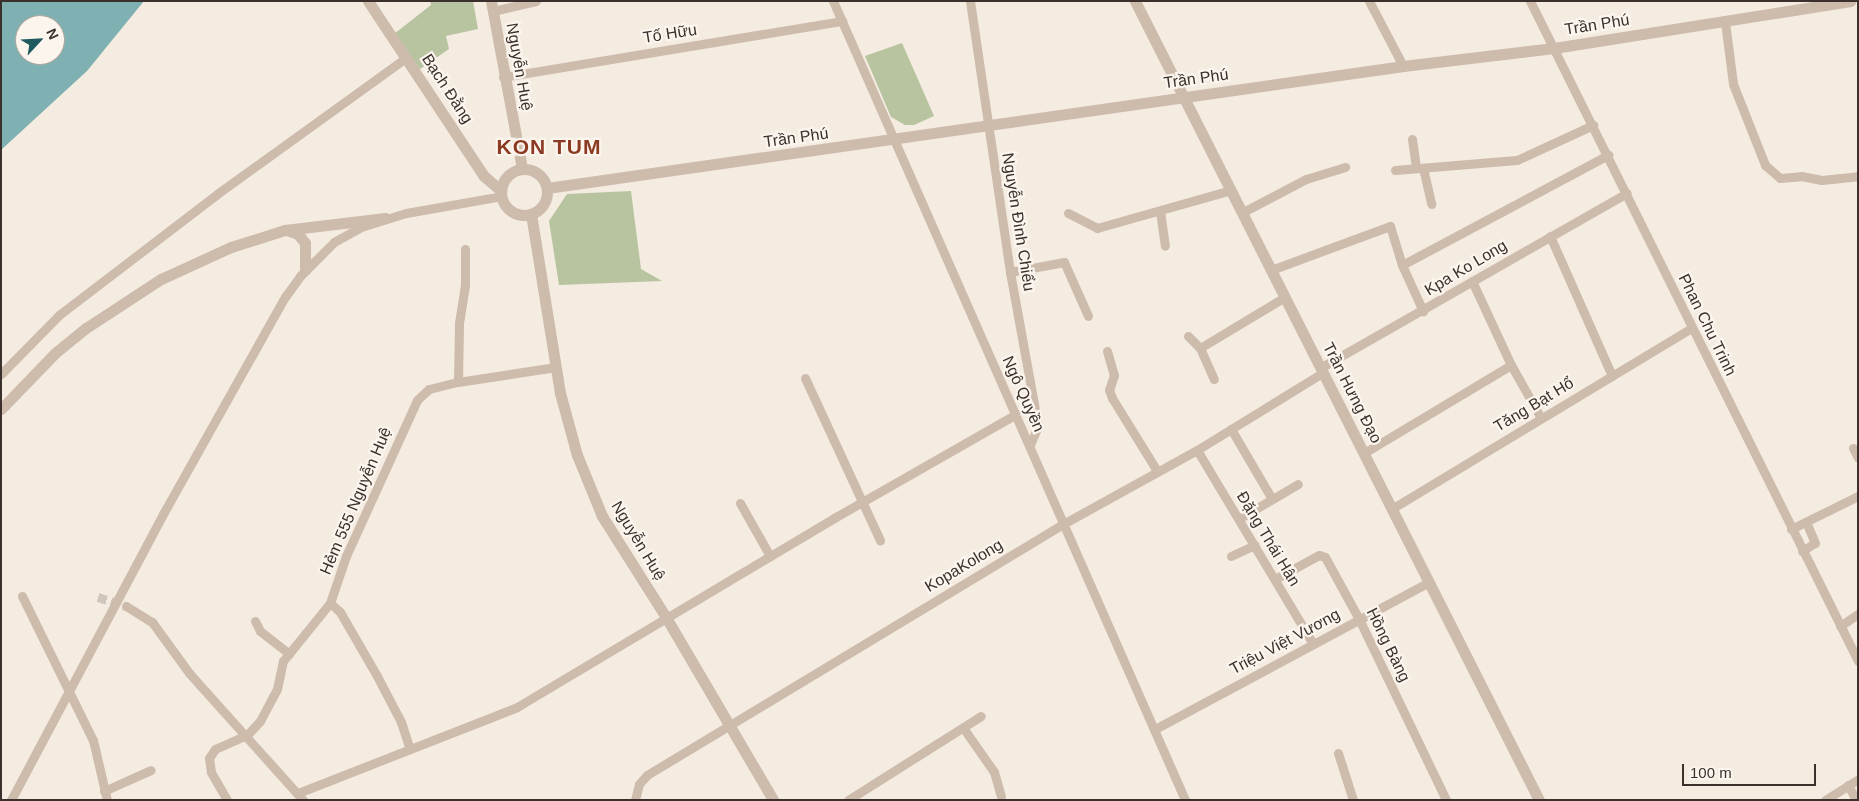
<!DOCTYPE html>
<html>
<head>
<meta charset="utf-8">
<style>
	body { margin:0 }
	#map { position:relative; width:1859px; height:801px; overflow:hidden; background:#f4ebe1; font-family:Helvetica,sans-serif }
	div>[style] { position:absolute }
	.green>* { inset:0; background:#b8c4a0 }
	.water>* { inset:0; background:#7fb0b2 }
	.minor-tunnel>* { height:9px; margin-top:-4.5px; transform-origin:0; background:repeating-linear-gradient(90deg,#cfc6bd 0 9px,transparent 0 13.5px) }
	.minor>* { height:9px; margin:-4.5px; padding:0 4.5px; transform-origin:4.5px; border-radius:4.5px; background:#cdbbac }
	.tertiary>* { height:11px; margin:-5.5px; padding:0 5.5px; transform-origin:5.5px; border-radius:5.5px; background:#cdbbac }
	.tertiary>.ring { margin:-5.5px; padding:0; box-sizing:content-box; background:none; border:11px solid #cdbbac; border-radius:50% }
	span { translate:-50% -50%; white-space:nowrap; text-align:center; line-height:1.15; -webkit-text-stroke:4.5px #fbf5ee; paint-order:stroke }
	.street-label { font-size:16px; color:#3b302b }
	.district-label { font-size:21px; color:#8c3b22; font-weight:700; letter-spacing:1px }
	.frame { position:absolute; inset:0; border:2px solid #3b302b; pointer-events:none }
	.north { position:absolute; left:15px; top:15px; width:50px; height:50px; box-sizing:border-box; background:#fbf5ee; border:1px solid #aea6a0; border-radius:50%; rotate:65deg; font-size:14px; font-weight:700; line-height:20px; text-align:center; color:#3b302b }
	.north::after { content:''; display:block; margin:auto; width:18px; height:22px; background:#1f5a5e; clip-path:polygon(50% 0,100% 100%,50% 72%,0 100%) }
	.scale { position:absolute; left:1682px; top:764px; width:134px; height:22px; box-sizing:border-box; border:2px solid #3b302b; border-top:0; padding-left:6px; font-size:15px; line-height:18px; white-space:nowrap; color:#3b302b; -webkit-text-stroke:4px #fbf5ee; paint-order:stroke }
</style>
</head>
<body>
<div id="map">
	<div class="green">
		<div style="clip-path:polygon(430px 1px,473px 1px,478px 29px,446px 36px,449px 49px,420px 69px,394px 34px,431px 5px)"></div>
		<div style="clip-path:polygon(902px 43px,934px 116px,914px 125px,905px 125px,891px 117px,865px 56px)"></div>
		<div style="clip-path:polygon(631px 191px,641px 269px,662px 281px,559px 285px,549px 221px,567px 194px)"></div>
	</div>
	<div class="water">
		<div style="clip-path:polygon(evenodd,1px 1px,144px 1px,87px 71px,1px 150px,1px 1px,25px 25px,55px 25px,55px 55px,25px 55px,25px 25px)"></div>
	</div>
	<div class="minor-tunnel">
		<div style="left:98px;top:597px;width:29px;rotate:18deg"></div>
	</div>
	<div class="minor">
		<div style="left:833px;top:1px;width:873px;rotate:66.22deg"></div>
		<div style="left:970px;top:1px;width:274px;rotate:81.6deg"></div>
		<div style="left:1010px;top:272px;width:157px;rotate:79.7deg"></div>
		<div style="left:1038px;top:426px;width:21px;rotate:113deg"></div>
		<div style="left:1369px;top:1px;width:73px;rotate:62.4deg"></div>
		<div style="left:1530px;top:1px;width:737px;rotate:63.57deg"></div>
		<div style="left:493px;top:11px;width:44px;rotate:-13.1deg"></div>
		<div style="left:1725px;top:22px;width:63px;rotate:82.6deg"></div>
		<div style="left:1733px;top:84px;width:87px;rotate:68.4deg"></div>
		<div style="left:1765px;top:165px;width:20px;rotate:41deg"></div>
		<div style="left:1780px;top:178px;width:21px;rotate:-5deg"></div>
		<div style="left:1801px;top:176px;width:21px;rotate:11deg"></div>
		<div style="left:1822px;top:180px;width:36px;rotate:-6deg"></div>
		<div style="left:503px;top:77px;width:344px;rotate:-9.4deg"></div>
		<div style="left:1412px;top:139px;width:29px;rotate:82deg"></div>
		<div style="left:1423px;top:168px;width:37px;rotate:77deg"></div>
		<div style="left:1395px;top:170px;width:122px;rotate:-4.7deg"></div>
		<div style="left:1517px;top:160px;width:84px;rotate:-24.7deg"></div>
		<div style="left:1160px;top:211px;width:35px;rotate:82deg"></div>
		<div style="left:1243px;top:212px;width:71px;rotate:-27.6deg"></div>
		<div style="left:1306px;top:179px;width:41px;rotate:-17.1deg"></div>
		<div style="left:1068px;top:213px;width:33px;rotate:27deg"></div>
		<div style="left:1097px;top:228px;width:139px;rotate:-15.8deg"></div>
		<div style="left:1550px;top:236px;width:153px;rotate:66.1deg"></div>
		<div style="left:1402px;top:265px;width:234px;rotate:-28.1deg"></div>
		<div style="left:1271px;top:270px;width:127px;rotate:-20.3deg"></div>
		<div style="left:1390px;top:226px;width:41px;rotate:72.9deg"></div>
		<div style="left:1402px;top:265px;width:51px;rotate:65.5deg"></div>
		<div style="left:1010px;top:272px;width:55px;rotate:-10.5deg"></div>
		<div style="left:1064px;top:262px;width:59px;rotate:66deg"></div>
		<div style="left:1472px;top:281px;width:93px;rotate:65.1deg"></div>
		<div style="left:1511px;top:365px;width:61px;rotate:60.5deg"></div>
		<div style="left:1188px;top:336px;width:17px;rotate:45deg"></div>
		<div style="left:1200px;top:348px;width:34px;rotate:66deg"></div>
		<div style="left:1200px;top:348px;width:99px;rotate:-31deg"></div>
		<div style="left:1107px;top:351px;width:25px;rotate:74deg"></div>
		<div style="left:1114px;top:375px;width:16px;rotate:108deg"></div>
		<div style="left:1109px;top:390px;width:9px;rotate:69deg"></div>
		<div style="left:1112px;top:398px;width:86px;rotate:58.3deg"></div>
		<div style="left:1320px;top:368px;width:353px;rotate:-29.7deg"></div>
		<div style="left:1px;top:374px;width:83px;rotate:-45.5deg"></div>
		<div style="left:59px;top:315px;width:199px;rotate:-37.4deg"></div>
		<div style="left:217px;top:194px;width:234px;rotate:-35.8deg"></div>
		<div style="left:805px;top:378px;width:179px;rotate:65.2deg"></div>
		<div style="left:458px;top:382px;width:59px;rotate:-89deg"></div>
		<div style="left:459px;top:323px;width:38px;rotate:-81deg"></div>
		<div style="left:465px;top:285px;width:36px;rotate:-90deg"></div>
		<div style="left:1231px;top:429px;width:81px;rotate:59.6deg"></div>
		<div style="left:1853px;top:448px;width:11px;rotate:63deg"></div>
		<div style="left:1197px;top:450px;width:226px;rotate:59.1deg"></div>
		<div style="left:1364px;top:453px;width:171px;rotate:-30.9deg"></div>
		<div style="left:740px;top:503px;width:61px;rotate:60.5deg"></div>
		<div style="left:1393px;top:508px;width:348px;rotate:-31.1deg"></div>
		<div style="left:1240px;top:518px;width:67px;rotate:-30.4deg"></div>
		<div style="left:1791px;top:529px;width:75px;rotate:-26.2deg"></div>
		<div style="left:1802px;top:551px;width:15px;rotate:-32deg"></div>
		<div style="left:1815px;top:543px;width:23px;rotate:-113deg"></div>
		<div style="left:1231px;top:556px;width:26px;rotate:-25deg"></div>
		<div style="left:1275px;top:579px;width:50px;rotate:-28.6deg"></div>
		<div style="left:1319px;top:555px;width:6px;rotate:18deg"></div>
		<div style="left:1325px;top:557px;width:71px;rotate:61.3deg"></div>
		<div style="left:1359px;top:619px;width:201px;rotate:64.3deg"></div>
		<div style="left:22px;top:596px;width:161px;rotate:63.8deg"></div>
		<div style="left:93px;top:740px;width:62px;rotate:76.9deg"></div>
		<div style="left:330px;top:603px;width:13px;rotate:42deg"></div>
		<div style="left:340px;top:612px;width:74px;rotate:60deg"></div>
		<div style="left:377px;top:676px;width:52px;rotate:62.4deg"></div>
		<div style="left:401px;top:722px;width:28px;rotate:72deg"></div>
		<div style="left:126px;top:606px;width:31px;rotate:32deg"></div>
		<div style="left:152px;top:622px;width:63px;rotate:54deg"></div>
		<div style="left:189px;top:673px;width:171px;rotate:48.1deg"></div>
		<div style="left:255px;top:621px;width:11px;rotate:63deg"></div>
		<div style="left:260px;top:631px;width:37px;rotate:38deg"></div>
		<div style="left:1840px;top:626px;width:22px;rotate:-34deg"></div>
		<div style="left:964px;top:729px;width:52px;rotate:55.1deg"></div>
		<div style="left:994px;top:772px;width:25px;rotate:74deg"></div>
		<div style="left:1155px;top:729px;width:311px;rotate:-28.2deg"></div>
		<div style="left:1338px;top:753px;width:49px;rotate:72.3deg"></div>
		<div style="left:1848px;top:785px;width:17px;rotate:62deg"></div>
		<div style="left:104px;top:791px;width:51px;rotate:-24.1deg"></div>
		<div style="left:298px;top:793px;width:235px;rotate:-21.4deg"></div>
		<div style="left:517px;top:707px;width:369px;rotate:-30.8deg"></div>
		<div style="left:834px;top:518px;width:210px;rotate:-29.7deg"></div>
		<div style="left:11px;top:800px;width:324px;rotate:-62deg"></div>
		<div style="left:163px;top:514px;width:249px;rotate:-60.7deg"></div>
		<div style="left:285px;top:297px;width:26px;rotate:-54deg"></div>
		<div style="left:300px;top:276px;width:48px;rotate:-45deg"></div>
		<div style="left:334px;top:242px;width:31px;rotate:-29deg"></div>
		<div style="left:361px;top:227px;width:47px;rotate:-17.3deg"></div>
		<div style="left:406px;top:213px;width:97px;rotate:-10deg"></div>
		<div style="left:227px;top:800px;width:32px;rotate:-120deg"></div>
		<div style="left:211px;top:772px;width:14px;rotate:-98deg"></div>
		<div style="left:209px;top:758px;width:11px;rotate:-56deg"></div>
		<div style="left:215px;top:749px;width:35px;rotate:-24deg"></div>
		<div style="left:247px;top:735px;width:19px;rotate:-47deg"></div>
		<div style="left:260px;top:721px;width:36px;rotate:-62deg"></div>
		<div style="left:277px;top:689px;width:29px;rotate:-78deg"></div>
		<div style="left:283px;top:661px;width:75px;rotate:-51deg"></div>
		<div style="left:330px;top:603px;width:50px;rotate:-71.2deg"></div>
		<div style="left:346px;top:556px;width:171px;rotate:-65.5deg"></div>
		<div style="left:417px;top:400px;width:16px;rotate:-43deg"></div>
		<div style="left:429px;top:389px;width:30px;rotate:-14deg"></div>
		<div style="left:458px;top:382px;width:99px;rotate:-8.7deg"></div>
		<div style="left:635px;top:800px;width:16px;rotate:-76deg"></div>
		<div style="left:639px;top:784px;width:12px;rotate:-48deg"></div>
		<div style="left:647px;top:775px;width:486px;rotate:-31.1deg"></div>
		<div style="left:1063px;top:524px;width:153px;rotate:-28.9deg"></div>
		<div style="left:1197px;top:450px;width:147px;rotate:-31.6deg"></div>
		<div style="left:848px;top:800px;width:157px;rotate:-32.3deg"></div>
		<div style="left:1825px;top:800px;width:39px;rotate:-32deg"></div>
	</div>
	<div class="tertiary">
		<div style="left:368px;top:1px;width:210px;rotate:56.5deg"></div>
		<div style="left:484px;top:176px;width:23px;rotate:41deg"></div>
		<div style="left:491px;top:1px;width:171px;rotate:79.5deg"></div>
		<div style="left:1135px;top:1px;width:895px;rotate:63.18deg"></div>
		<div class="ring" style="left:501px;top:169px;width:35px;height:35px"></div>
		<div style="left:547px;top:188px;width:865px;rotate:-8.11deg"></div>
		<div style="left:1403px;top:66px;width:152px;rotate:-6.8deg"></div>
		<div style="left:1554px;top:48px;width:300px;rotate:-9deg"></div>
		<div style="left:531px;top:214px;width:181px;rotate:80.8deg"></div>
		<div style="left:560px;top:393px;width:64px;rotate:74.7deg"></div>
		<div style="left:577px;top:455px;width:66px;rotate:67.7deg"></div>
		<div style="left:602px;top:516px;width:122px;rotate:57.7deg"></div>
		<div style="left:667px;top:619px;width:210px;rotate:59.6deg"></div>
		<div style="left:287px;top:230px;width:12px;rotate:20deg"></div>
		<div style="left:298px;top:234px;width:11px;rotate:52deg"></div>
		<div style="left:305px;top:243px;width:27px;rotate:90deg"></div>
		<div style="left:1px;top:409px;width:78px;rotate:-46deg"></div>
		<div style="left:55px;top:353px;width:40px;rotate:-39deg"></div>
		<div style="left:86px;top:328px;width:90px;rotate:-33.2deg"></div>
		<div style="left:161px;top:279px;width:77px;rotate:-24.6deg"></div>
		<div style="left:231px;top:247px;width:57px;rotate:-17.5deg"></div>
		<div style="left:285px;top:230px;width:101px;rotate:-6.8deg"></div>
	</div>
	<div class="street-label">
		<span style="left:1597px;top:25px;rotate:-9deg">Trần Phú</span>
		<span style="left:670px;top:34px;rotate:-9deg">Tố Hữu</span>
		<span style="left:519px;top:67px;rotate:80deg">Nguyễn Huệ</span>
		<span style="left:1196px;top:79px;rotate:-8deg">Trần Phú</span>
		<span style="left:447px;top:89px;rotate:57deg">Bạch Đằng</span>
		<span style="left:796px;top:138px;rotate:-8deg">Trần Phú</span>
		<span style="left:1018px;top:222px;rotate:81deg">Nguyễn Đình Chiểu</span>
		<span style="left:1466px;top:268px;rotate:-31deg">Kpa Ko Long</span>
		<span style="left:1707px;top:325px;rotate:64deg">Phan Chu Trinh</span>
		<span style="left:1352px;top:393px;rotate:63deg">Trần Hưng Đạo</span>
		<span style="left:1023px;top:394px;rotate:66deg">Ngô Quyền</span>
		<span style="left:1534px;top:405px;rotate:-31deg">Tăng Bạt Hổ</span>
		<span style="left:356px;top:501px;rotate:-67deg">Hẻm 555 Nguyễn Huệ</span>
		<span style="left:1268px;top:539px;rotate:59deg">Đặng Thái Hân</span>
		<span style="left:638px;top:541px;rotate:59deg">Nguyễn Huệ</span>
		<span style="left:964px;top:566px;rotate:-31deg">KopaKolong</span>
		<span style="left:1285px;top:642px;rotate:-28deg">Triệu Việt Vương</span>
		<span style="left:1388px;top:645px;rotate:64deg">Hồng Bàng</span>
	</div>
	<div class="district-label">
		<span style="left:549px;top:147px">KON TUM</span>
	</div>
	<div class="frame"></div>
	<div class="north">N</div>
	<div class="scale">100 m</div>
</div>
</body>
</html>
